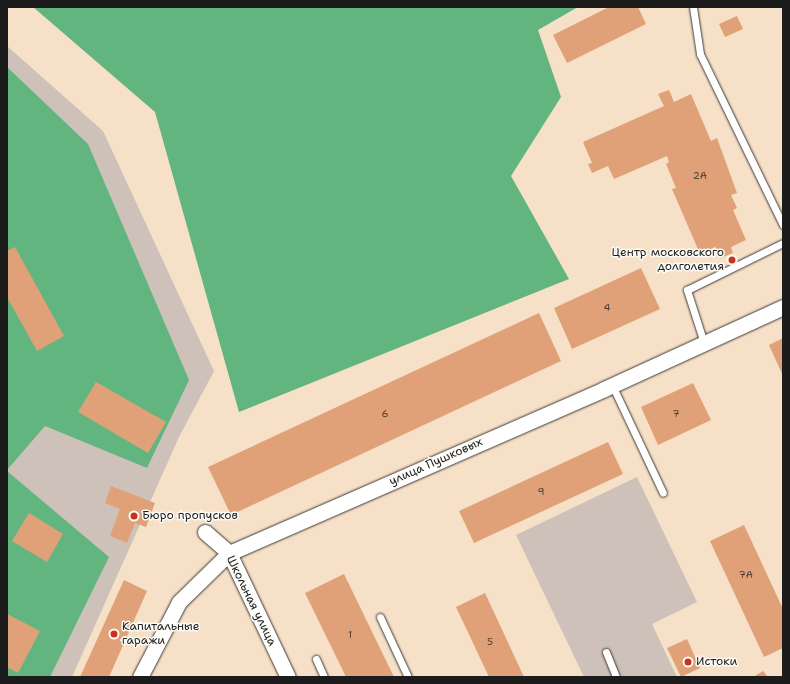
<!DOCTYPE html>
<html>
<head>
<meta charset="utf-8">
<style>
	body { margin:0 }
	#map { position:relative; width:790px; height:684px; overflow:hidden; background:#f6e0c7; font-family:"Shantell Sans",sans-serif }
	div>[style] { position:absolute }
	.industrial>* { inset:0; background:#cec1b9 }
	.forest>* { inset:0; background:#63b580 }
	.building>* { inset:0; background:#e0a178 }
	.roads { filter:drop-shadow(0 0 1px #3d3936) drop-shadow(0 0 1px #3d3936) }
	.service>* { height:7px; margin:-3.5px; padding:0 3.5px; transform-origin:3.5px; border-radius:3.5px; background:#fff }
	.minor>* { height:15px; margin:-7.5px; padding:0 7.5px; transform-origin:7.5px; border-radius:7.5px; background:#fff }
	.dots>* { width:11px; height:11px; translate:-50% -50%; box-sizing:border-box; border:2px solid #fdfcf7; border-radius:50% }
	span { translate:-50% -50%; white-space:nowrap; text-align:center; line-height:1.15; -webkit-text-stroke:3px #fdfcf7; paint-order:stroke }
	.number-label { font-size:10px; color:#4d3d33 }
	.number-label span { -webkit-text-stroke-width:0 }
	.poi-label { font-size:12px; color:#1c1c1c }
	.right { translate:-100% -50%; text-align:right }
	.left { translate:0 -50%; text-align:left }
	.street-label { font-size:12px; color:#1c1c1c }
	.frame { position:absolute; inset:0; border:8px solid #1c1c1c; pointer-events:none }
</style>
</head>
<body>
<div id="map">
	<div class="industrial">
		<div style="clip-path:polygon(7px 46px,103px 131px,214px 371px,179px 437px,72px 677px,7px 677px)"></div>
		<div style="clip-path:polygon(637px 477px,697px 602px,652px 624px,677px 677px,584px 677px,516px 535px)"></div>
	</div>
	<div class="forest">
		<div style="clip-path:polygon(33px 7px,578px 7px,538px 30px,561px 97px,511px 176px,569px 279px,239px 412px,155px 112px)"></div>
		<div style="clip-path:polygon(7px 67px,88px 144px,189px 380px,147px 468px,45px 426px,7px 470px)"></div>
		<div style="clip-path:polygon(7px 471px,109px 557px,50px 677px,7px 677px)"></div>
	</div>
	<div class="building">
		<div style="clip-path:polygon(609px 7px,638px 7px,646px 24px,567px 63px,553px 35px)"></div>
		<div style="clip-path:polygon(737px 16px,743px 29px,725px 37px,719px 24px)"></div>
		<div style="clip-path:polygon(669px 90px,674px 102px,691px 94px,711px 141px,717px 138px,737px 193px,731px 195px,737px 208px,733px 210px,746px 240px,731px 247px,733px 253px,720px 258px,715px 247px,700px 254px,672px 189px,676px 188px,666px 164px,669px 162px,667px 156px,614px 179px,608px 166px,592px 173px,588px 164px,592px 163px,583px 142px,664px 106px,658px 94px)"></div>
		<div style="clip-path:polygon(15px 247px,64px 336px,37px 351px,7px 297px,7px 251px)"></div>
		<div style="clip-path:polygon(641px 268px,660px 309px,572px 349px,554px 308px)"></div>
		<div style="clip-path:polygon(539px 313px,561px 361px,231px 515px,208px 467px)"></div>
		<div style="clip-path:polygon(783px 338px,783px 376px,769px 345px)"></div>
		<div style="clip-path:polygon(96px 382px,166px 422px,148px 453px,78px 412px)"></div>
		<div style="clip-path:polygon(693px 383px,711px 420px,658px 445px,641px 407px)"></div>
		<div style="clip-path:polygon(608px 442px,623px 474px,474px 543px,459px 511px)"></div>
		<div style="clip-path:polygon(111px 486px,155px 503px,146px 527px,135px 523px,127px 543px,110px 536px,120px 509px,105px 503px)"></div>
		<div style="clip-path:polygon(29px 513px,63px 534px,47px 562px,12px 541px)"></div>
		<div style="clip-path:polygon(744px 525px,783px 609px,783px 648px,764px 657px,710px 541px)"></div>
		<div style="clip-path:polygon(344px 574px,394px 677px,346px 677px,305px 593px)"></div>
		<div style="clip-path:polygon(124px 580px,147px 591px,109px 677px,80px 677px)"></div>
		<div style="clip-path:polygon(485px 593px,524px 677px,489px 677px,456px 607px)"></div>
		<div style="clip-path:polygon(7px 614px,40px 631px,18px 673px,7px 667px)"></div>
		<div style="clip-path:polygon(687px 639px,700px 668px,681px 677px,667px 648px)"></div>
		<div style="clip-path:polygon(763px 671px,768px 677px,753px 677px)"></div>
	</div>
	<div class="roads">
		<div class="service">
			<div style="left:693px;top:7px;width:48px;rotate:81.5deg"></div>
			<div style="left:700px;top:54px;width:190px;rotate:64.1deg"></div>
			<div style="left:704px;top:343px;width:56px;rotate:-107.8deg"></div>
			<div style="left:687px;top:290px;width:107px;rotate:-26.1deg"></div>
			<div style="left:612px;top:385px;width:119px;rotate:64.7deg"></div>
			<div style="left:380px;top:617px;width:66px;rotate:65deg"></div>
			<div style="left:606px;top:652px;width:27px;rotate:68deg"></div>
			<div style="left:316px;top:659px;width:20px;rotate:66deg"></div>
		</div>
		<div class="minor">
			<div style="left:205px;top:532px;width:32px;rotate:41deg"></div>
			<div style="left:229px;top:553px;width:137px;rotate:64.6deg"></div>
			<div style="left:140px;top:677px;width:85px;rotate:-62.5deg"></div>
			<div style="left:179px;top:602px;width:70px;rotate:-44.4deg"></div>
			<div style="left:229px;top:553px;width:409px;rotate:-23.6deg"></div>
			<div style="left:604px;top:389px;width:197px;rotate:-24.6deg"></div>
		</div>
	</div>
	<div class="dots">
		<div style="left:732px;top:260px;background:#c8321e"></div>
		<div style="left:134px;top:516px;background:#c8321e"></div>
		<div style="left:114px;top:634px;background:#c8321e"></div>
		<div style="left:688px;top:662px;background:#c8321e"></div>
	</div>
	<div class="number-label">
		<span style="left:700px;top:176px">2А</span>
		<span style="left:607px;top:308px">4</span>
		<span style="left:385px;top:414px">6</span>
		<span style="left:676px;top:414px">7</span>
		<span style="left:541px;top:492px">9</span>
		<span style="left:746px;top:575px">7А</span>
		<span style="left:350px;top:635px">1</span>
		<span style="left:490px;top:642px">5</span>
	</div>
	<div class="poi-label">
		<span class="right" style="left:724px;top:260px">Центр московского<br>долголетия</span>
		<span class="left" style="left:142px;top:516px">Бюро пропусков</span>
		<span class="left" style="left:122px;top:634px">Капитальные<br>гаражи</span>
		<span class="left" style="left:696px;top:662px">Истоки</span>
	</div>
	<div class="street-label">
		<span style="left:436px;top:462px;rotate:-24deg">улица Пушковых</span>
		<span style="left:251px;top:601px;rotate:64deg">Школьная улица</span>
	</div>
	<div class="frame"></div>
</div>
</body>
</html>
